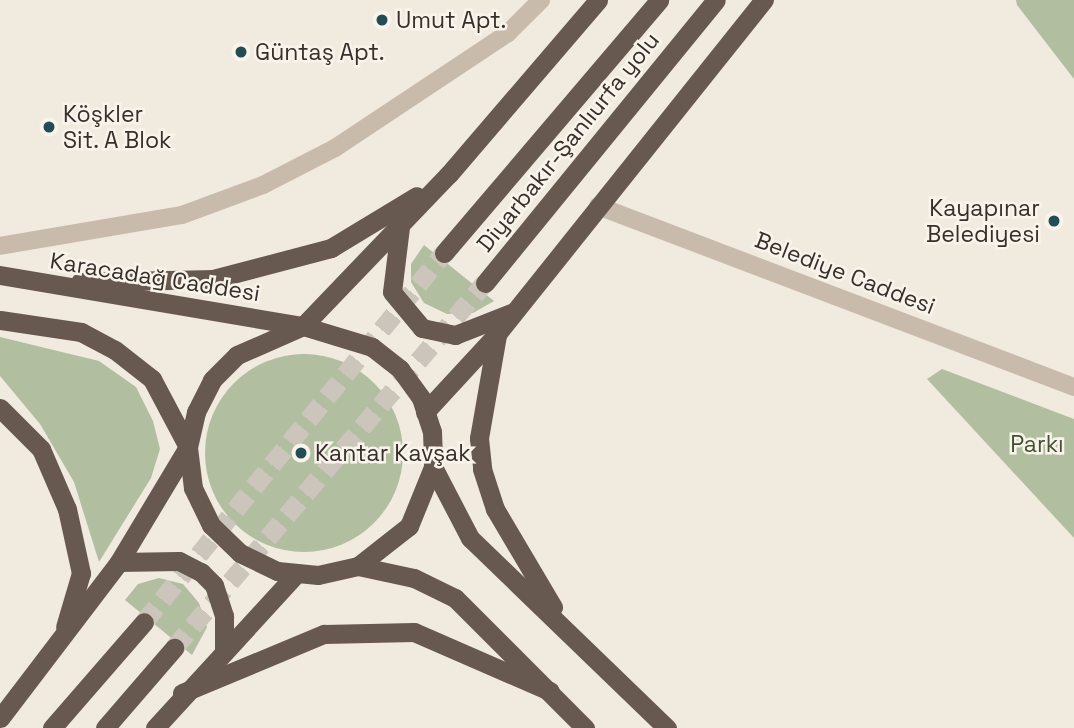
<!DOCTYPE html>
<html>
<head>
<meta charset="utf-8">
<style>
	body { margin:0 }
	#map { position:relative; width:1074px; height:728px; overflow:hidden; background:#f1eadf; font-family:"Space Grotesk",sans-serif }
	div>[style] { position:absolute }
	.green>* { inset:0; background:#b1bfa0 }
	.round { border-radius:50% }
	.trunk-tunnel>* { height:19px; margin-top:-9.5px; transform-origin:0; background:repeating-linear-gradient(90deg,#ccc5bb 0 19px,transparent 0 29px) }
	.tertiary>* { height:18px; margin:-9px; padding:0 9px; transform-origin:9px; border-radius:9px; background:#c8bbac }
	.trunk>* { height:19px; margin:-9.5px; padding:0 9.5px; transform-origin:9.5px; border-radius:9.5px; background:#67594f }
	.dots>* { width:19px; height:19px; translate:-50% -50%; box-sizing:border-box; border:4px solid #f9f4eb; border-radius:50% }
	span { translate:-50% -50%; white-space:nowrap; text-align:center; line-height:1.15; -webkit-text-stroke:5px #f9f4eb; paint-order:stroke }
	.poi-label { font-size:23px; color:#372f2a }
	.left { translate:0 -50%; text-align:left }
	.right { translate:-100% -50%; text-align:right }
	.street-label { font-size:23px; color:#372f2a }
	.park-label { font-size:23px; color:#435330 }
</style>
</head>
<body>
<div id="map">
	<div class="green">
		<div style="clip-path:polygon(1016px 0,1074px 0,1074px 79px,1017px 5px)"></div>
		<div style="clip-path:polygon(424px 245px,494px 301px,473px 313px,447px 314px,424px 303px,411px 282px,411px 264px)"></div>
		<div style="clip-path:polygon(0 337px,99px 361px,136px 387px,153px 421px,160px 449px,151px 478px,99px 562px,74px 482px,40px 424px,0 376px)"></div>
		<div class="round" style="left:205px;top:354px;width:198px;height:198px"></div>
		<div style="clip-path:polygon(942px 369px,1074px 419px,1074px 538px,927px 379px)"></div>
		<div style="clip-path:polygon(159px 578px,183px 584px,199px 603px,207px 627px,192px 655px,125px 600px,138px 584px)"></div>
	</div>
	<div class="trunk-tunnel">
		<div style="left:144px;top:622px;width:476px;rotate:-50.9deg"></div>
		<div style="left:174px;top:648px;width:480px;rotate:-49.6deg"></div>
	</div>
	<div class="tertiary">
		<div style="left:598px;top:206px;width:509px;rotate:20.82deg"></div>
		<div style="left:0;top:246px;width:185px;rotate:-9.7deg"></div>
		<div style="left:182px;top:215px;width:86px;rotate:-20.3deg"></div>
		<div style="left:263px;top:185px;width:81px;rotate:-27.2deg"></div>
		<div style="left:335px;top:148px;width:208px;rotate:-33.6deg"></div>
		<div style="left:508px;top:33px;width:47px;rotate:-45deg"></div>
	</div>
	<div class="trunk">
		<div style="left:400px;top:227px;width:65px;rotate:97deg"></div>
		<div style="left:392px;top:292px;width:47px;rotate:50.2deg"></div>
		<div style="left:422px;top:328px;width:34px;rotate:12deg"></div>
		<div style="left:455px;top:335px;width:60px;rotate:-21.4deg"></div>
		<div style="left:444px;top:253px;width:332px;rotate:-49.6deg"></div>
		<div style="left:0;top:275px;width:307px;rotate:9.6deg"></div>
		<div style="left:303px;top:326px;width:211px;rotate:-46.2deg"></div>
		<div style="left:449px;top:174px;width:229px;rotate:-49.4deg"></div>
		<div style="left:80px;top:282px;width:133px;rotate:-1.3deg"></div>
		<div style="left:213px;top:279px;width:122px;rotate:-14.7deg"></div>
		<div style="left:331px;top:248px;width:100px;rotate:-31.2deg"></div>
		<div style="left:485px;top:283px;width:365px;rotate:-50.8deg"></div>
		<div style="left:0;top:320px;width:82px;rotate:8.4deg"></div>
		<div style="left:81px;top:332px;width:38px;rotate:28deg"></div>
		<div style="left:115px;top:350px;width:47px;rotate:38.1deg"></div>
		<div style="left:152px;top:379px;width:77px;rotate:62.1deg"></div>
		<div style="left:188px;top:447px;width:134px;rotate:121deg"></div>
		<div style="left:119px;top:562px;width:196px;rotate:127.3deg"></div>
		<div style="left:303px;top:326px;width:72px;rotate:16.9deg"></div>
		<div style="left:372px;top:347px;width:36px;rotate:38deg"></div>
		<div style="left:400px;top:369px;width:36px;rotate:54deg"></div>
		<div style="left:421px;top:398px;width:35px;rotate:72deg"></div>
		<div style="left:432px;top:431px;width:36px;rotate:88deg"></div>
		<div style="left:433px;top:467px;width:64px;rotate:112.1deg"></div>
		<div style="left:409px;top:526px;width:65px;rotate:141.9deg"></div>
		<div style="left:358px;top:566px;width:41px;rotate:167.3deg"></div>
		<div style="left:318px;top:575px;width:41px;rotate:-174.4deg"></div>
		<div style="left:277px;top:571px;width:41px;rotate:-154.1deg"></div>
		<div style="left:240px;top:553px;width:40px;rotate:-136deg"></div>
		<div style="left:211px;top:525px;width:41px;rotate:-115.9deg"></div>
		<div style="left:193px;top:488px;width:41px;rotate:-97deg"></div>
		<div style="left:188px;top:447px;width:36px;rotate:-77deg"></div>
		<div style="left:196px;top:412px;width:36px;rotate:-63deg"></div>
		<div style="left:212px;top:380px;width:35px;rotate:-45deg"></div>
		<div style="left:237px;top:355px;width:72px;rotate:-23.7deg"></div>
		<div style="left:497px;top:335px;width:105px;rotate:99.9deg"></div>
		<div style="left:479px;top:438px;width:31px;rotate:84deg"></div>
		<div style="left:482px;top:469px;width:42px;rotate:72deg"></div>
		<div style="left:495px;top:509px;width:114px;rotate:59.4deg"></div>
		<div style="left:0;top:408px;width:58px;rotate:45deg"></div>
		<div style="left:41px;top:449px;width:65px;rotate:66.6deg"></div>
		<div style="left:67px;top:509px;width:66px;rotate:77.7deg"></div>
		<div style="left:81px;top:573px;width:56px;rotate:106.5deg"></div>
		<div style="left:425px;top:412px;width:106px;rotate:-47.3deg"></div>
		<div style="left:497px;top:334px;width:428px;rotate:-51.4deg"></div>
		<div style="left:433px;top:467px;width:80px;rotate:62.5deg"></div>
		<div style="left:470px;top:538px;width:274px;rotate:44deg"></div>
		<div style="left:119px;top:562px;width:60px;rotate:-1deg"></div>
		<div style="left:179px;top:561px;width:25px;rotate:27deg"></div>
		<div style="left:201px;top:572px;width:18px;rotate:45deg"></div>
		<div style="left:214px;top:585px;width:33px;rotate:72deg"></div>
		<div style="left:224px;top:616px;width:34px;rotate:90deg"></div>
		<div style="left:358px;top:566px;width:57px;rotate:12.1deg"></div>
		<div style="left:414px;top:578px;width:46px;rotate:26deg"></div>
		<div style="left:455px;top:598px;width:184px;rotate:45deg"></div>
		<div style="left:182px;top:693px;width:154px;rotate:-22.6deg"></div>
		<div style="left:324px;top:634px;width:90px;rotate:-1.3deg"></div>
		<div style="left:414px;top:632px;width:148px;rotate:23.5deg"></div>
		<div style="left:52px;top:728px;width:140px;rotate:-49deg"></div>
		<div style="left:105px;top:728px;width:106px;rotate:-49.2deg"></div>
		<div style="left:155px;top:728px;width:210px;rotate:-47.5deg"></div>
	</div>
	<div class="dots">
		<div style="left:382px;top:20px;background:#234d55"></div>
		<div style="left:241px;top:52px;background:#234d55"></div>
		<div style="left:49px;top:127px;background:#234d55"></div>
		<div style="left:1054px;top:221px;background:#234d55"></div>
		<div style="left:301px;top:453px;background:#234d55"></div>
	</div>
	<div class="poi-label">
		<span class="left" style="left:396px;top:20px">Umut Apt.</span>
		<span class="left" style="left:255px;top:52px">Güntaş Apt.</span>
		<span class="left" style="left:63px;top:127px">Köşkler<br>Sit. A Blok</span>
		<span class="right" style="left:1040px;top:221px">Kayapınar<br>Belediyesi</span>
		<span class="left" style="left:315px;top:453px">Kantar Kavşak</span>
	</div>
	<div class="street-label">
		<span style="left:568px;top:142px;rotate:-51deg">Diyarbakır-Şanlıurfa yolu</span>
		<span style="left:845px;top:273px;rotate:21deg">Belediye Caddesi</span>
		<span style="left:155px;top:277px;rotate:9deg">Karacadağ Caddesi</span>
	</div>
	<div class="park-label">
		<span style="left:1037px;top:444px">Parkı</span>
	</div>
</div>
</body>
</html>
